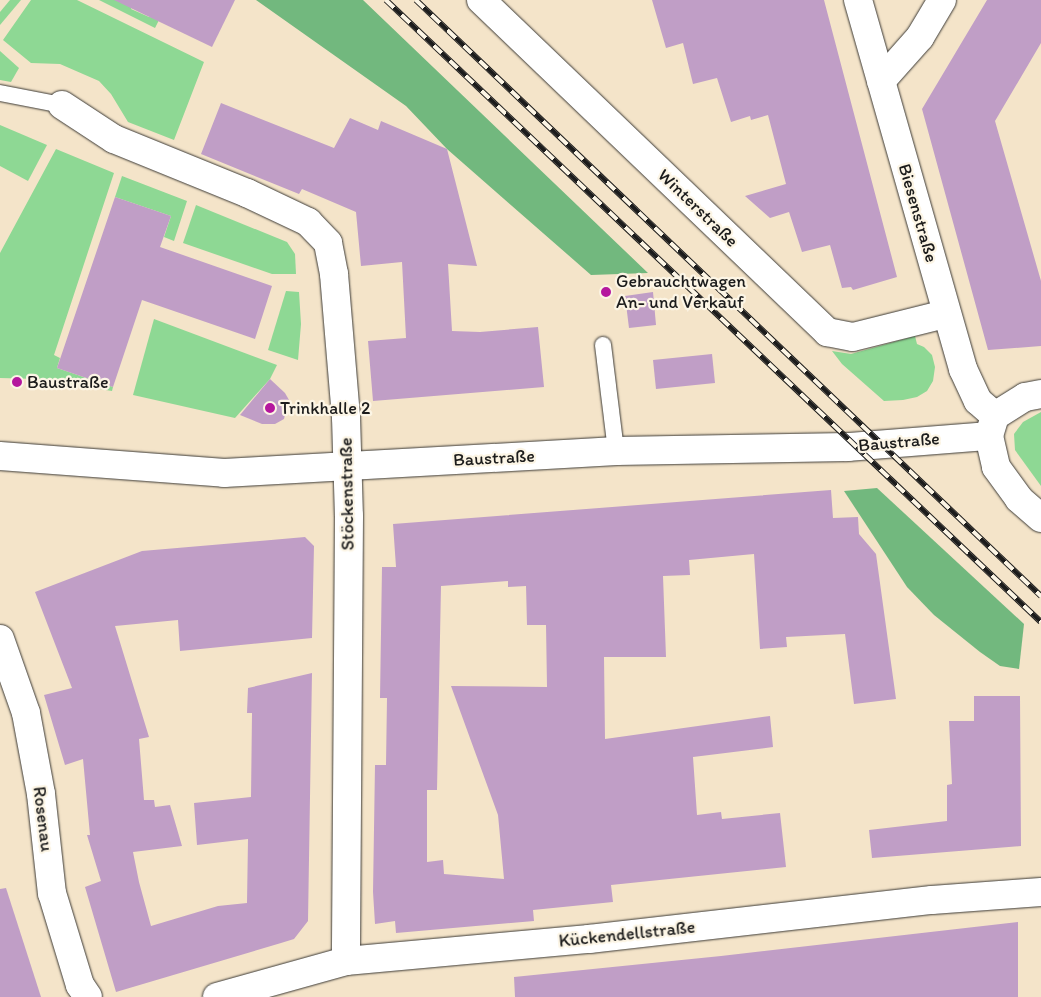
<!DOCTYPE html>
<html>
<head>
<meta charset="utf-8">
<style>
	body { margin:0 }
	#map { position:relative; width:1041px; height:997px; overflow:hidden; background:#f4e4c9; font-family:Itim,sans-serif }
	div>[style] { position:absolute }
	.green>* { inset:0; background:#8ed894 }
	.forest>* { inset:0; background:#72b87e }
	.building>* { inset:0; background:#c09ec6 }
	.roads { filter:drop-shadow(0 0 1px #3c3a36) drop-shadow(0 0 1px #3c3a36) }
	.lane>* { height:16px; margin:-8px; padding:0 8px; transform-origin:8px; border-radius:8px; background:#fff }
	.street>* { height:28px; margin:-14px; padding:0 14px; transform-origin:14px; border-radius:14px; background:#fff }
	.secondary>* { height:28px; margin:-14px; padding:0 14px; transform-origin:14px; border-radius:14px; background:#fff }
	.rail>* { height:5.5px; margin-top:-2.75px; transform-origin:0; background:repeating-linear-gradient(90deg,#fcf5e5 0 11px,#1c1c1c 0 22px); box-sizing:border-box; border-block:1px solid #1c1c1c }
	.dots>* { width:14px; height:14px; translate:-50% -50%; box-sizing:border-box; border:2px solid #fcf5e5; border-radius:50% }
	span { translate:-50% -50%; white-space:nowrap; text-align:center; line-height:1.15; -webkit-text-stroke:4.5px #fcf5e5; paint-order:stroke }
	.street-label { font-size:18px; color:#1c1c1c }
	.poi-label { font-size:18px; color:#1c1c1c }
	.left { translate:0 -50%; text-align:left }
</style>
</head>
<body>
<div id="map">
	<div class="green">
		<div style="clip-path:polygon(10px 0,21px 0,0 25px,0 12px)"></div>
		<div style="clip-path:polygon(31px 0,77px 0,204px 62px,174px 140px,128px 122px,111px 94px,99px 81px,60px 64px,31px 63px,3px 40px)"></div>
		<div style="clip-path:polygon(99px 0,124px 0,133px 4px,131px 9px,149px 17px,160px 18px,155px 28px)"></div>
		<div style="clip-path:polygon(0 51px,19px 68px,11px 82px,0 80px)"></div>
		<div style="clip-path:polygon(0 125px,47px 145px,28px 181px,0 166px)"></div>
		<div style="clip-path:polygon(56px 149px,114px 173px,54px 355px,60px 358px,57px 368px,113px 387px,112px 391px,38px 379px,0 378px,0 253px)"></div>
		<div style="clip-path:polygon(122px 176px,187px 201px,174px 241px,164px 237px,171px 216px,115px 197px)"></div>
		<div style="clip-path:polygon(196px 205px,287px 242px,295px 254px,296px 274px,272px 274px,183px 243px)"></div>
		<div style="clip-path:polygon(286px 291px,299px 292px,301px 324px,298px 360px,268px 350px)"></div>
		<div style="clip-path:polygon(154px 319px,277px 365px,270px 379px,235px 418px,133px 395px)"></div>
		<div style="clip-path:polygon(915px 336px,917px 344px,924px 347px,932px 355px,935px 367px,933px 381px,927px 391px,917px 397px,903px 400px,884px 401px,842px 364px,832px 351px,851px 354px)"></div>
		<div style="clip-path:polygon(1041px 412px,1041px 486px,1015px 450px,1014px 434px,1023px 422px)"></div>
	</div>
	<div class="forest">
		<div style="clip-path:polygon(256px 0,363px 0,648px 273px,591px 275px,447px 149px,406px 106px)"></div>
		<div style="clip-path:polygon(877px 488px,1024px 624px,1019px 669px,1000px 666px,980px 652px,934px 615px,907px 587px,844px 491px)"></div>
	</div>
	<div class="building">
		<div style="clip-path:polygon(114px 0,235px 0,212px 47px)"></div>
		<div style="clip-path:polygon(652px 0,824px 0,897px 277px,853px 290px,851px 287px,842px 288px,830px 245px,802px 252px,789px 212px,770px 218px,745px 196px,786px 184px,768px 115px,751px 120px,750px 116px,731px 122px,717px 78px,693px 84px,683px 43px,666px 48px)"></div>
		<div style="clip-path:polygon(987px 0,1041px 0,1041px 43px,995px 121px,1041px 281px,1041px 346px,988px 350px,922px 109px)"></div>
		<div style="clip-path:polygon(221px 103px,334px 148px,350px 118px,378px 130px,381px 121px,447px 149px,477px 266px,448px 264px,452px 331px,480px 332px,538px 327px,544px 387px,373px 401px,368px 341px,406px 338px,402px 262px,361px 266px,356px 212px,302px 189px,299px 194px,201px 154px)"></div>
		<div style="clip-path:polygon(115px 197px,171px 216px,160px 247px,272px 286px,255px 339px,142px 300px,113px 387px,57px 368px)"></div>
		<div style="clip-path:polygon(653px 292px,656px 325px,629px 328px,625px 296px)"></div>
		<div style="clip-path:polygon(712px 354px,715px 383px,656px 389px,653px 360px)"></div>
		<div style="clip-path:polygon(270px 379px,285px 393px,289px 400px,284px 419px,275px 424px,262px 424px,240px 415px)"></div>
		<div style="clip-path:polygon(evenodd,831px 490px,833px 518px,858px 517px,859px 534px,876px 554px,896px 699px,854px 704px,845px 634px,786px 637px,787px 647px,760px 649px,754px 554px,689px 560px,690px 575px,663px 576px,666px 657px,604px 657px,605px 739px,770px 716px,773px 747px,693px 757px,697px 815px,721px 812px,722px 819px,780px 813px,786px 867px,611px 885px,613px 902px,533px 910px,534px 921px,396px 933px,395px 921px,375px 924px,373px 892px,375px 765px,386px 765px,387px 698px,380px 698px,382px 567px,396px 567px,393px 524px,831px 490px,508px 581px,508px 587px,526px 586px,527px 625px,546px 625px,547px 687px,451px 686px,498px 815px,504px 879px,444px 874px,443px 860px,427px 862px,427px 790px,437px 790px,441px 586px,508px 581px)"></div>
		<div style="clip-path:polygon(305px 537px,314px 546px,312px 638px,180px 651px,178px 620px,115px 626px,149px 737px,139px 739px,144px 800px,154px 800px,155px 807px,170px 805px,182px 846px,133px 852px,139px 882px,151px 926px,218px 906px,247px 903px,248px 839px,197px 845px,194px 803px,251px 797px,252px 713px,247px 713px,248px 688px,312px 673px,308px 921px,294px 939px,281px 943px,116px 992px,85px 887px,101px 881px,87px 835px,90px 835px,83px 759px,65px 765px,44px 695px,72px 688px,35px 592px,142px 551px)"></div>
		<div style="clip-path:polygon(974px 696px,1020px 696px,1021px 846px,872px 858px,869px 830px,947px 821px,947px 785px,952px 784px,949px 721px,974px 721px)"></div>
		<div style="clip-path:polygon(6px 888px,41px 997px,0 997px,0 889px)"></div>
		<div style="clip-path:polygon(1018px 922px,1018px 997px,515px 997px,514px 977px,721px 956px)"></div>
	</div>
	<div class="roads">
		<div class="lane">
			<div style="left:0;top:93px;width:63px;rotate:11deg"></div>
			<div style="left:603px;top:345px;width:107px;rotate:83deg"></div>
		</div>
		<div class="street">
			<div style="left:481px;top:0;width:480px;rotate:43.8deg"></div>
			<div style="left:827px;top:332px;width:26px;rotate:11deg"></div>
			<div style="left:853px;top:337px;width:95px;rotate:-14deg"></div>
			<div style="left:858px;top:0;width:384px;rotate:74.1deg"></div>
			<div style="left:963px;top:369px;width:35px;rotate:65deg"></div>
			<div style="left:978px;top:401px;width:23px;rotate:41deg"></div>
			<div style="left:881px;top:81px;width:59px;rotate:-48.4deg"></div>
			<div style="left:920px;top:37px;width:43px;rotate:-59.3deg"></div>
			<div style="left:62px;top:105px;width:62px;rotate:33.2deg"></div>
			<div style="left:114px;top:139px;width:144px;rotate:22.1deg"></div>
			<div style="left:247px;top:193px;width:68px;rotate:25.4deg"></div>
			<div style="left:308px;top:222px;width:29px;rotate:46deg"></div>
			<div style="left:328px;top:243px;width:32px;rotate:79deg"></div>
			<div style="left:334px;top:274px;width:144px;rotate:85.2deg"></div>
			<div style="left:346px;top:417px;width:99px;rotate:88.3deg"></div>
			<div style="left:349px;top:516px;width:445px;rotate:90.4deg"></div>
			<div style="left:0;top:639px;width:78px;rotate:70.6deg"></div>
			<div style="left:26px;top:713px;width:82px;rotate:79.5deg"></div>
			<div style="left:41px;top:794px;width:100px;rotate:83.7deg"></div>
			<div style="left:52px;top:893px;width:96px;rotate:73.1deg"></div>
			<div style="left:80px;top:985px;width:14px;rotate:56deg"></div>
			<div style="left:217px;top:997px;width:134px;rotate:-15.6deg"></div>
			<div style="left:346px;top:961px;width:244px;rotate:-5.2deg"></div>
			<div style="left:589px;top:939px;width:345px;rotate:-6.5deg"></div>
			<div style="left:932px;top:900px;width:109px;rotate:-4.2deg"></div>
		</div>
		<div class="secondary">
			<div style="left:1041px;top:394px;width:16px;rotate:169deg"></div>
			<div style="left:1025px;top:397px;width:36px;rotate:148deg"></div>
			<div style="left:995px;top:416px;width:21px;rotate:107deg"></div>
			<div style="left:989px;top:436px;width:32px;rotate:77deg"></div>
			<div style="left:996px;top:467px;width:39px;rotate:54deg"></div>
			<div style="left:1019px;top:499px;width:29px;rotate:41deg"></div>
			<div style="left:0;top:456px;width:225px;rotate:4.3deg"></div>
			<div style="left:224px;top:473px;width:393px;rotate:-3.2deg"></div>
			<div style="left:616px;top:451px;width:232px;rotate:-1deg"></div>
			<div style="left:848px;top:447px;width:141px;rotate:-4.5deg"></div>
		</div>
	</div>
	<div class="rail">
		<div style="left:386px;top:0;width:903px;rotate:43.52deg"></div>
		<div style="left:416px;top:0;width:864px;rotate:43.64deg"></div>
	</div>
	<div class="dots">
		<div style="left:606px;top:292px;background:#b5179e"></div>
		<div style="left:17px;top:382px;background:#b5179e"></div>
		<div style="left:270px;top:408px;background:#b5179e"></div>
	</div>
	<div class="street-label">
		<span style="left:698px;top:208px;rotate:44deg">Winterstraße</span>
		<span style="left:918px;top:213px;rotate:74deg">Biesenstraße</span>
		<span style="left:899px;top:442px;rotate:-5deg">Baustraße</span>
		<span style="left:494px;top:458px;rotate:-3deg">Baustraße</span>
		<span style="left:347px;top:494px;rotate:-91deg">Stöckenstraße</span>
		<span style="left:43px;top:819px;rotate:83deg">Rosenau</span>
		<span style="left:627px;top:934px;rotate:-6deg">Kückendellstraße</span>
	</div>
	<div class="poi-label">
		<span class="left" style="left:616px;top:292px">Gebrauchtwagen<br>An- und Verkauf</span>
		<span class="left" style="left:27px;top:382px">Baustraße</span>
		<span class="left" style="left:280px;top:408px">Trinkhalle 2</span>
	</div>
</div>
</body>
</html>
